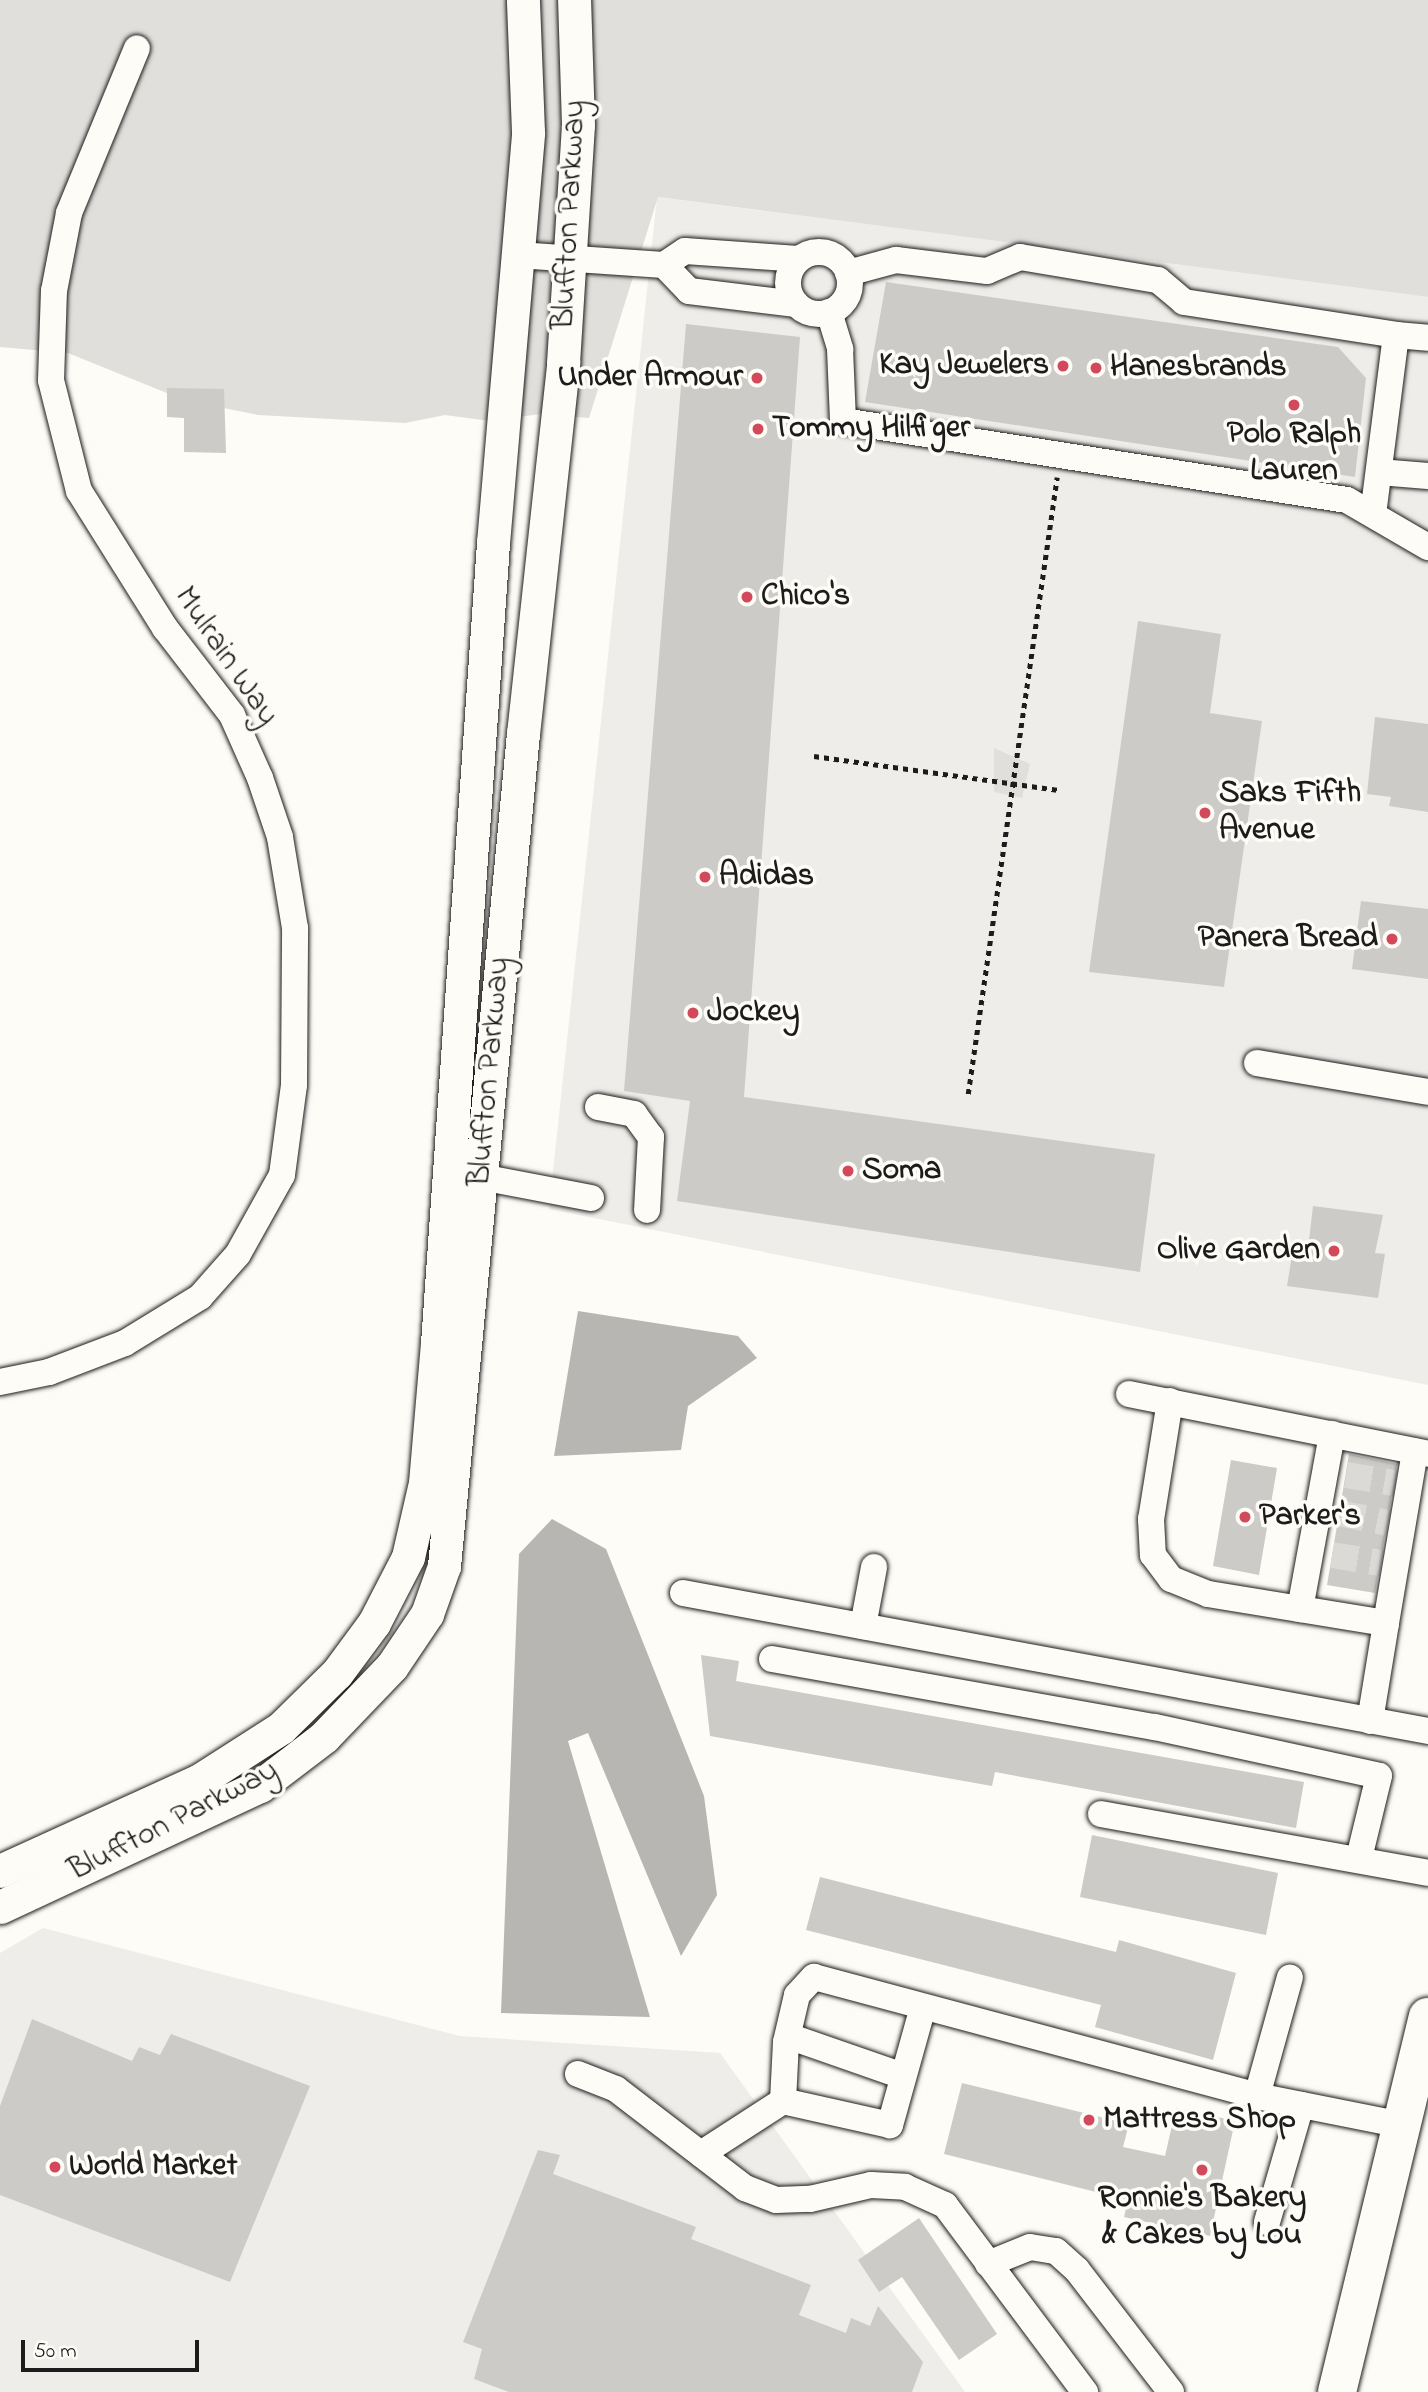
<!DOCTYPE html>
<html>
<head>
<meta charset="utf-8">
<style>
	body { margin:0 }
	#map { position:relative; width:1428px; height:2392px; overflow:hidden; background:#fdfcf7; font-family:"Indie Flower",sans-serif }
	div>[style] { position:absolute }
	.built>* { inset:0; background:#eeede9 }
	.green>* { inset:0; background:#e0dfdb }
	.water>* { inset:0; background:#b7b6b2 }
	.building>* { inset:0; background:#cccbc8 }
	.minor-tunnel>* { height:26px; margin-top:-13px; transform-origin:0; background:repeating-linear-gradient(90deg,#dbdad6 0 26px,transparent 0 39px) }
	.path>* { height:4.5px; margin-top:-2.25px; transform-origin:0; background:repeating-linear-gradient(90deg,#1c1c1c 0 5px,transparent 0 10px) }
	.roads { filter:drop-shadow(0 0 2px #1c1c1c) drop-shadow(0 0 2px #1c1c1c) }
	.minor>* { height:26px; margin:-13px; padding:0 13px; transform-origin:13px; border-radius:13px; background:#fdfcf7 }
	.minor>.ring { margin:-13px; padding:0; box-sizing:content-box; background:none; border:26px solid #fdfcf7; border-radius:50% }
	.major>* { height:33px; margin:-16.5px; padding:0 16.5px; transform-origin:16.5px; border-radius:16.5px; background:#fdfcf7 }
	.highway>* { height:38px; margin:-19px; padding:0 19px; transform-origin:19px; border-radius:19px; background:#fdfcf7 }
	.dots>* { width:19px; height:19px; translate:-50% -50%; box-sizing:border-box; border:4px solid #fdfcf7; border-radius:50% }
	span { translate:-50% -50%; white-space:nowrap; text-align:center; line-height:1.15; -webkit-text-stroke:7px #fdfcf7; paint-order:stroke }
	.street-label { font-size:32px; color:#1c1c1c }
	.poi-label { font-size:32px; color:#1c1c1c; font-weight:700 }
	.right { translate:-100% -50%; text-align:right }
	.left { translate:0 -50%; text-align:left }
	.scale { position:absolute; left:21px; top:2340px; width:178px; height:32px; box-sizing:border-box; border:4px solid #1c1c1c; border-top:0; padding-left:9px; font-size:21px; line-height:24px; white-space:nowrap; color:#1c1c1c; -webkit-text-stroke:5px #fdfcf7; paint-order:stroke }
</style>
</head>
<body>
<div id="map">
	<div class="built">
		<div style="clip-path:polygon(657px 197px,1428px 297px,1428px 1385px,549px 1209px)"></div>
		<div style="clip-path:polygon(43px 1928px,460px 2036px,720px 2053px,965px 2392px,0 2392px,0 1953px)"></div>
	</div>
	<div class="green">
		<div style="clip-path:polygon(0 0,1428px 0,1428px 297px,658px 197px,589px 418px,540px 414px,490px 421px,445px 415px,405px 423px,258px 415px,184px 400px,68px 353px,0 347px)"></div>
		<div style="clip-path:polygon(994px 748px,1030px 764px,1022px 798px,994px 792px)"></div>
	</div>
	<div class="water">
		<div style="clip-path:polygon(578px 1311px,738px 1336px,757px 1358px,688px 1406px,681px 1450px,554px 1456px)"></div>
		<div style="clip-path:polygon(552px 1519px,606px 1549px,704px 1796px,717px 1895px,681px 1956px,588px 1733px,568px 1741px,650px 2017px,501px 2013px,519px 1554px)"></div>
	</div>
	<div class="building">
		<div style="clip-path:polygon(886px 282px,1338px 347px,1366px 378px,1355px 477px,865px 402px)"></div>
		<div style="clip-path:polygon(686px 324px,800px 337px,744px 1097px,1155px 1154px,1140px 1272px,677px 1201px,690px 1101px,624px 1091px)"></div>
		<div style="clip-path:polygon(167px 388px,224px 389px,226px 453px,184px 452px,184px 418px,167px 417px)"></div>
		<div style="clip-path:polygon(1138px 621px,1221px 634px,1210px 713px,1262px 721px,1224px 987px,1089px 972px)"></div>
		<div style="clip-path:polygon(1375px 717px,1428px 724px,1428px 812px,1389px 806px,1391px 797px,1367px 794px)"></div>
		<div style="clip-path:polygon(1361px 901px,1428px 909px,1428px 979px,1352px 969px)"></div>
		<div style="clip-path:polygon(1313px 1206px,1383px 1215px,1375px 1253px,1385px 1254px,1378px 1298px,1287px 1286px,1293px 1249px,1308px 1249px)"></div>
		<div style="clip-path:polygon(1349px 1454px,1397px 1464px,1375px 1593px,1327px 1585px)"></div>
		<div style="clip-path:polygon(1231px 1460px,1277px 1468px,1259px 1575px,1213px 1566px)"></div>
		<div style="clip-path:polygon(701px 1655px,739px 1661px,736px 1681px,1304px 1782px,1296px 1828px,995px 1772px,992px 1786px,710px 1736px)"></div>
		<div style="clip-path:polygon(1092px 1835px,1278px 1873px,1266px 1935px,1080px 1897px)"></div>
		<div style="clip-path:polygon(820px 1877px,1116px 1952px,1119px 1940px,1236px 1973px,1213px 2060px,1095px 2027px,1101px 2005px,806px 1930px)"></div>
		<div style="clip-path:polygon(32px 2019px,132px 2061px,139px 2047px,160px 2055px,171px 2034px,310px 2086px,230px 2282px,0 2195px,0 2106px)"></div>
		<div style="clip-path:polygon(962px 2083px,1129px 2124px,1123px 2147px,1165px 2156px,1176px 2108px,1235px 2121px,1210px 2236px,1124px 2217px,1128px 2200px,944px 2154px)"></div>
		<div style="clip-path:polygon(538px 2150px,560px 2155px,553px 2174px,696px 2227px,691px 2239px,811px 2285px,799px 2315px,846px 2333px,851px 2318px,870px 2326px,878px 2306px,923px 2362px,912px 2392px,509px 2392px,474px 2379px,482px 2349px,463px 2342px)"></div>
		<div style="clip-path:polygon(919px 2218px,997px 2334px,959px 2360px,902px 2277px,879px 2292px,858px 2260px)"></div>
	</div>
	<div class="minor-tunnel">
		<div style="left:1346px;top:1475px;width:50px;rotate:9.3deg"></div>
		<div style="left:1339px;top:1513px;width:50px;rotate:11.5deg"></div>
		<div style="left:1332px;top:1555px;width:50px;rotate:9.3deg"></div>
	</div>
	<div class="path">
		<div style="left:814px;top:756px;width:247px;rotate:7.9deg"></div>
		<div style="left:968px;top:1094px;width:623px;rotate:-81.79deg"></div>
	</div>
	<div class="roads">
		<div class="minor">
			<div class="ring" style="left:788px;top:252px;width:36px;height:36px"></div>
			<div style="left:518px;top:255px;width:146px;rotate:3.9deg"></div>
			<div style="left:664px;top:265px;width:25px;rotate:-34deg"></div>
			<div style="left:685px;top:251px;width:113px;rotate:4deg"></div>
			<div style="left:664px;top:265px;width:36px;rotate:46deg"></div>
			<div style="left:689px;top:291px;width:108px;rotate:6.9deg"></div>
			<div style="left:848px;top:273px;width:50px;rotate:-15.2deg"></div>
			<div style="left:896px;top:260px;width:92px;rotate:6.9deg"></div>
			<div style="left:987px;top:271px;width:36px;rotate:-23deg"></div>
			<div style="left:1020px;top:257px;width:140px;rotate:9.5deg"></div>
			<div style="left:1158px;top:280px;width:34px;rotate:40deg"></div>
			<div style="left:1184px;top:302px;width:215px;rotate:8.8deg"></div>
			<div style="left:1396px;top:335px;width:180px;rotate:97.3deg"></div>
			<div style="left:829px;top:312px;width:39px;rotate:73deg"></div>
			<div style="left:840px;top:349px;width:72px;rotate:87.6deg"></div>
			<div style="left:843px;top:421px;width:510px;rotate:8.91deg"></div>
			<div style="left:1347px;top:500px;width:94px;rotate:30.1deg"></div>
			<div style="left:1396px;top:335px;width:32px;rotate:5deg"></div>
			<div style="left:1379px;top:472px;width:49px;rotate:4.7deg"></div>
			<div style="left:1257px;top:1063px;width:173px;rotate:9.6deg"></div>
			<div style="left:598px;top:1107px;width:37px;rotate:11deg"></div>
			<div style="left:634px;top:1114px;width:29px;rotate:54deg"></div>
			<div style="left:651px;top:1137px;width:73px;rotate:93.1deg"></div>
			<div style="left:481px;top:1177px;width:112px;rotate:10.8deg"></div>
			<div style="left:0;top:1382px;width:50px;rotate:-11.5deg"></div>
			<div style="left:49px;top:1372px;width:81px;rotate:-20.9deg"></div>
			<div style="left:125px;top:1343px;width:88px;rotate:-31.5deg"></div>
			<div style="left:200px;top:1297px;width:57px;rotate:-48.5deg"></div>
			<div style="left:238px;top:1254px;width:90px;rotate:-60.9deg"></div>
			<div style="left:282px;top:1175px;width:91px;rotate:-82.4deg"></div>
			<div style="left:294px;top:1085px;width:157px;rotate:-89.6deg"></div>
			<div style="left:295px;top:928px;width:92px;rotate:-99.4deg"></div>
			<div style="left:280px;top:837px;width:62px;rotate:-108.7deg"></div>
			<div style="left:260px;top:778px;width:69px;rotate:-114deg"></div>
			<div style="left:232px;top:715px;width:110px;rotate:-127.6deg"></div>
			<div style="left:165px;top:628px;width:162px;rotate:-122.1deg"></div>
			<div style="left:79px;top:491px;width:114px;rotate:-104.2deg"></div>
			<div style="left:51px;top:380px;width:89px;rotate:-88.1deg"></div>
			<div style="left:54px;top:291px;width:79px;rotate:-79.1deg"></div>
			<div style="left:69px;top:213px;width:178px;rotate:-67.6deg"></div>
			<div style="left:1129px;top:1394px;width:305px;rotate:11.3deg"></div>
			<div style="left:1170px;top:1401px;width:120px;rotate:99.1deg"></div>
			<div style="left:1151px;top:1519px;width:36px;rotate:87deg"></div>
			<div style="left:1153px;top:1555px;width:30px;rotate:53deg"></div>
			<div style="left:1171px;top:1579px;width:40px;rotate:22deg"></div>
			<div style="left:1208px;top:1594px;width:180px;rotate:9.3deg"></div>
			<div style="left:1386px;top:1623px;width:174px;rotate:-80.4deg"></div>
			<div style="left:683px;top:1593px;width:758px;rotate:10.49deg"></div>
			<div style="left:1300px;top:1609px;width:178px;rotate:-79.6deg"></div>
			<div style="left:863px;top:1626px;width:60px;rotate:-79.4deg"></div>
			<div style="left:772px;top:1659px;width:389px;rotate:10.1deg"></div>
			<div style="left:1155px;top:1727px;width:229px;rotate:12.3deg"></div>
			<div style="left:1379px;top:1776px;width:84px;rotate:103.7deg"></div>
			<div style="left:1370px;top:1721px;width:99px;rotate:-80.7deg"></div>
			<div style="left:1101px;top:1814px;width:332px;rotate:10.2deg"></div>
			<div style="left:923px;top:2007px;width:123px;rotate:105.6deg"></div>
			<div style="left:890px;top:2125px;width:110px;rotate:-167.4deg"></div>
			<div style="left:783px;top:2101px;width:59px;rotate:-87.1deg"></div>
			<div style="left:786px;top:2042px;width:48px;rotate:-76.8deg"></div>
			<div style="left:797px;top:1995px;width:25px;rotate:-47deg"></div>
			<div style="left:814px;top:1977px;width:459px;rotate:15deg"></div>
			<div style="left:1257px;top:2096px;width:148px;rotate:11.3deg"></div>
			<div style="left:788px;top:2036px;width:122px;rotate:19.2deg"></div>
			<div style="left:578px;top:2074px;width:41px;rotate:21.5deg"></div>
			<div style="left:616px;top:2089px;width:163px;rotate:37.5deg"></div>
			<div style="left:745px;top:2188px;width:33px;rotate:21deg"></div>
			<div style="left:776px;top:2200px;width:34px;rotate:-2deg"></div>
			<div style="left:810px;top:2199px;width:63px;rotate:-12.9deg"></div>
			<div style="left:871px;top:2185px;width:34px;rotate:3deg"></div>
			<div style="left:905px;top:2187px;width:44px;rotate:24.2deg"></div>
			<div style="left:945px;top:2205px;width:234px;rotate:53.2deg"></div>
			<div style="left:1257px;top:2096px;width:123px;rotate:-74.5deg"></div>
			<div style="left:701px;top:2154px;width:98px;rotate:-32.9deg"></div>
			<div style="left:1267px;top:2222px;width:122px;rotate:-73.8deg"></div>
			<div style="left:988px;top:2264px;width:45px;rotate:-22deg"></div>
			<div style="left:1030px;top:2247px;width:26px;rotate:9deg"></div>
			<div style="left:1056px;top:2251px;width:28px;rotate:42deg"></div>
			<div style="left:1077px;top:2270px;width:154px;rotate:52.4deg"></div>
		</div>
		<div class="major">
			<div style="left:0;top:1871px;width:220px;rotate:-24.5deg"></div>
			<div style="left:200px;top:1780px;width:96px;rotate:-32.7deg"></div>
			<div style="left:281px;top:1728px;width:78px;rotate:-44.5deg"></div>
			<div style="left:337px;top:1673px;width:62px;rotate:-53.5deg"></div>
			<div style="left:374px;top:1623px;width:74px;rotate:-62.7deg"></div>
			<div style="left:408px;top:1557px;width:76px;rotate:-77.1deg"></div>
			<div style="left:425px;top:1483px;width:140px;rotate:-85.1deg"></div>
			<div style="left:437px;top:1344px;width:803px;rotate:-86deg"></div>
			<div style="left:493px;top:543px;width:412px;rotate:-85.1deg"></div>
			<div style="left:528px;top:132px;width:132px;rotate:-92.2deg"></div>
			<div style="left:0;top:1907px;width:287px;rotate:-25deg"></div>
			<div style="left:260px;top:1786px;width:81px;rotate:-37.4deg"></div>
			<div style="left:324px;top:1737px;width:98px;rotate:-46.2deg"></div>
			<div style="left:392px;top:1666px;width:63px;rotate:-56.1deg"></div>
			<div style="left:427px;top:1614px;width:51px;rotate:-70.5deg"></div>
			<div style="left:444px;top:1566px;width:836px;rotate:-84.58deg"></div>
			<div style="left:523px;top:734px;width:373px;rotate:-83.8deg"></div>
			<div style="left:563px;top:363px;width:238px;rotate:-86.4deg"></div>
			<div style="left:578px;top:125px;width:125px;rotate:-91.8deg"></div>
		</div>
		<div class="highway">
			<div style="left:1337px;top:2392px;width:386px;rotate:-76.4deg"></div>
		</div>
	</div>
	<div class="dots">
		<div style="left:1063px;top:366px;background:#d1495b"></div>
		<div style="left:1096px;top:368px;background:#d1495b"></div>
		<div style="left:757px;top:378px;background:#d1495b"></div>
		<div style="left:1294px;top:405px;background:#d1495b"></div>
		<div style="left:758px;top:429px;background:#d1495b"></div>
		<div style="left:747px;top:597px;background:#d1495b"></div>
		<div style="left:1205px;top:813px;background:#d1495b"></div>
		<div style="left:705px;top:877px;background:#d1495b"></div>
		<div style="left:1392px;top:939px;background:#d1495b"></div>
		<div style="left:693px;top:1013px;background:#d1495b"></div>
		<div style="left:848px;top:1171px;background:#d1495b"></div>
		<div style="left:1334px;top:1251px;background:#d1495b"></div>
		<div style="left:1245px;top:1517px;background:#d1495b"></div>
		<div style="left:1089px;top:2120px;background:#d1495b"></div>
		<div style="left:55px;top:2167px;background:#d1495b"></div>
		<div style="left:1202px;top:2170px;background:#d1495b"></div>
	</div>
	<div class="street-label">
		<span style="left:571px;top:215px;rotate:-87deg">Bluffton Parkway</span>
		<span style="left:225px;top:657px;rotate:56deg">Mulrain Way</span>
		<span style="left:491px;top:1072px;rotate:-85deg">Bluffton Parkway</span>
		<span style="left:174px;top:1822px;rotate:-27deg">Bluffton Parkway</span>
	</div>
	<div class="poi-label">
		<span class="right" style="left:1049px;top:366px">Kay Jewelers</span>
		<span class="left" style="left:1110px;top:368px">Hanesbrands</span>
		<span class="right" style="left:743px;top:378px">Under Armour</span>
		<span class="left" style="left:772px;top:429px">Tommy Hilfiger</span>
		<span style="left:1294px;top:454px">Polo Ralph<br>Lauren</span>
		<span class="left" style="left:761px;top:597px">Chico's</span>
		<span class="left" style="left:1219px;top:813px">Saks Fifth<br>Avenue</span>
		<span class="left" style="left:719px;top:877px">Adidas</span>
		<span class="right" style="left:1378px;top:939px">Panera Bread</span>
		<span class="left" style="left:707px;top:1013px">Jockey</span>
		<span class="left" style="left:862px;top:1171px">Soma</span>
		<span class="right" style="left:1320px;top:1251px">Olive Garden</span>
		<span class="left" style="left:1259px;top:1517px">Parker's</span>
		<span class="left" style="left:1103px;top:2120px">Mattress Shop</span>
		<span class="left" style="left:69px;top:2167px">World Market</span>
		<span style="left:1202px;top:2218px">Ronnie's Bakery<br>&amp; Cakes by Lou</span>
	</div>
	<div class="scale">50 m</div>
</div>
</body>
</html>
